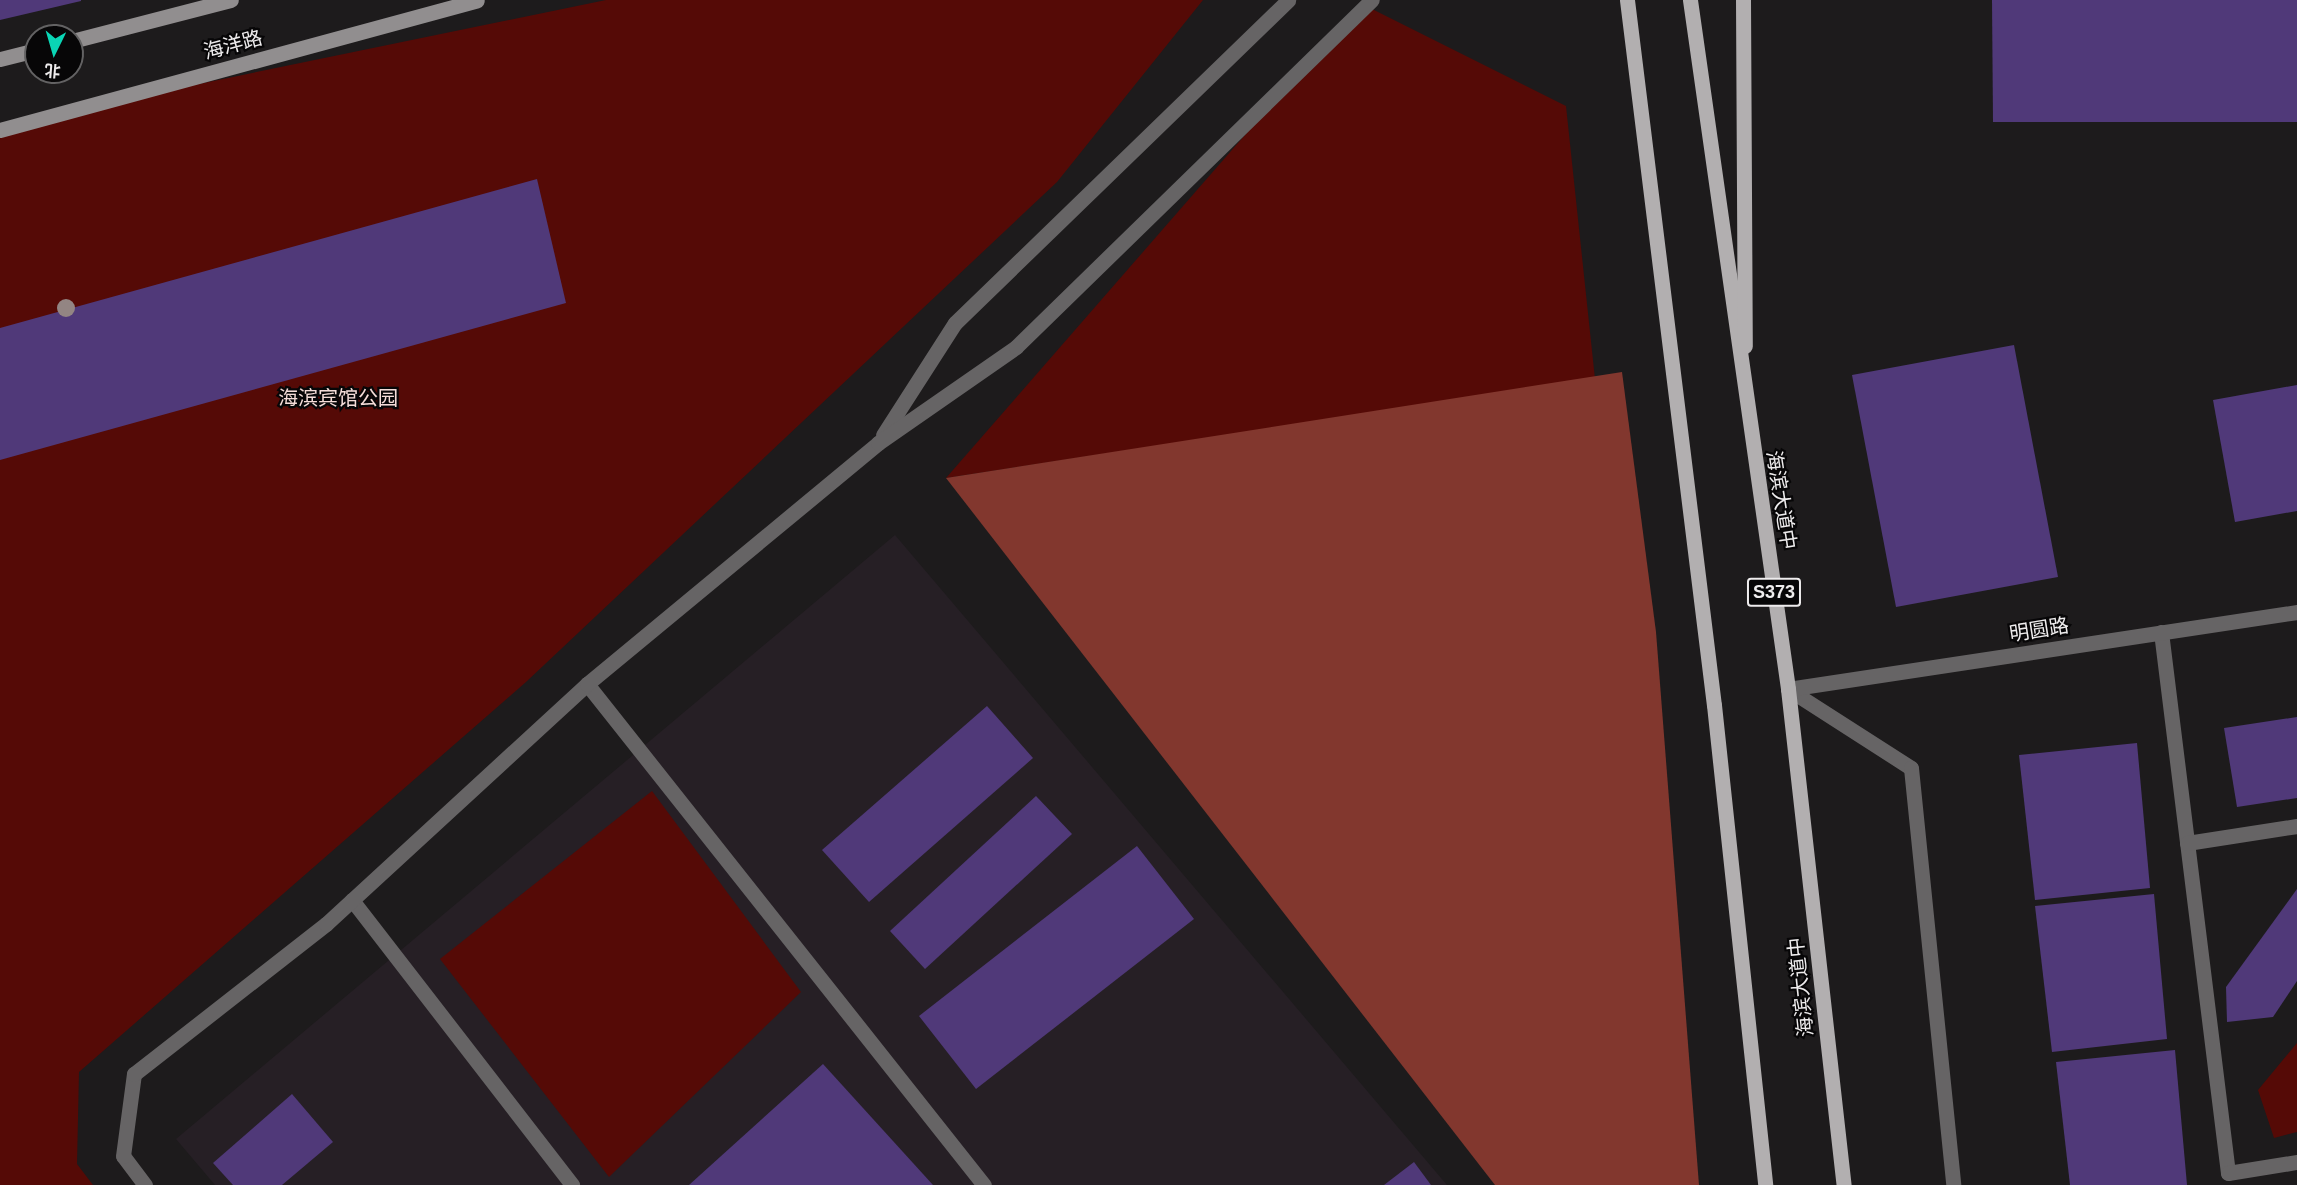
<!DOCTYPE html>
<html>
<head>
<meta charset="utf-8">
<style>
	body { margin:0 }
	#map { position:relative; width:2297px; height:1185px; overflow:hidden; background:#1d1b1c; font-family:Arial,"Noto Sans SC",sans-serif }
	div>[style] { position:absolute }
	.built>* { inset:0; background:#261f25 }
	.green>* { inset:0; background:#550a06 }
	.forest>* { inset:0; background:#82372e }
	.building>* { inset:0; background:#503979 }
	.lane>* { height:15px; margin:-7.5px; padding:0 7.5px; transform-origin:7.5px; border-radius:7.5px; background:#666465 }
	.street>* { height:15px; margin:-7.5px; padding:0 7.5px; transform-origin:7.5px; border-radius:7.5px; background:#666465 }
	.secondary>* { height:15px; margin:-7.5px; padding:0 7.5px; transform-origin:7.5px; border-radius:7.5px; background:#918e8f }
	.primary>* { height:15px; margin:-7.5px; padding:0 7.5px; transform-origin:7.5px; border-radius:7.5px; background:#b2afb0 }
	.trees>* { width:18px; height:18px; margin:-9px; border-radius:50%; background:#938583 }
	span { translate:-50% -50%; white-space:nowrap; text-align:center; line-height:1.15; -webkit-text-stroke:4.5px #070607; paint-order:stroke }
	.shield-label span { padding:2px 4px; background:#070607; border:2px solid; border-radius:4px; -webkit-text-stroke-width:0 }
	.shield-label { font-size:18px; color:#eeeced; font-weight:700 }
	.street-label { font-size:20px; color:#eeeced }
	.park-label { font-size:20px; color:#f4dcd8 }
	.north { position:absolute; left:24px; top:24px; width:60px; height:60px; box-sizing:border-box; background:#070607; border:2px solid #636263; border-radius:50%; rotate:185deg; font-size:16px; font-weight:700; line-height:24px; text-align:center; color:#eeeced }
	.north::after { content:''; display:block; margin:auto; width:21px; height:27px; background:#0ad5b5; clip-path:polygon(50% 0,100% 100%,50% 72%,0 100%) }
</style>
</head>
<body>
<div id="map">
	<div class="built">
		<div style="clip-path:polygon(895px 535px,1447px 1185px,215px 1185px,176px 1139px)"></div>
	</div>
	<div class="green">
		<div style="clip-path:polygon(606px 0,1203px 0,1057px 182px,526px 682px,79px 1072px,77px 1164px,93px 1185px,0 1185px,0 125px)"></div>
		<div style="clip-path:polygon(1360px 3px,1566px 106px,1595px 379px,946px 478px)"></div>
		<div style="clip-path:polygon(652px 791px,801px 992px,609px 1177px,440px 959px)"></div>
		<div style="clip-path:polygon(2297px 1043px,2297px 1132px,2274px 1138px,2258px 1090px)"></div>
	</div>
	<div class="forest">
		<div style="clip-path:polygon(1622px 372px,1656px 632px,1699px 1185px,1495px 1185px,946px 478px)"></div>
	</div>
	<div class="building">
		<div style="clip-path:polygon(0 0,81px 0,81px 1px,0 20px)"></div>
		<div style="clip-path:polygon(1992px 0,2297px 0,2297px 122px,1993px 122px)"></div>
		<div style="clip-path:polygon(537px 179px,566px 303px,0 460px,0 328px)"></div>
		<div style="clip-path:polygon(2014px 345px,2058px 577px,1896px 607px,1852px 375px)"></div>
		<div style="clip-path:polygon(2297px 385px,2297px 511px,2235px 522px,2213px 400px)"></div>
		<div style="clip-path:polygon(987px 706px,1033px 758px,869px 902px,822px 850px)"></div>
		<div style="clip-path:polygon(2297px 717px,2297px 798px,2237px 807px,2224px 728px)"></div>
		<div style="clip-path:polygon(2137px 743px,2150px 888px,2035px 900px,2019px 755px)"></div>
		<div style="clip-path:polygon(1036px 796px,1072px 834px,925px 969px,890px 931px)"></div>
		<div style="clip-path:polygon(1137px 846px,1194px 919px,976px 1089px,919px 1016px)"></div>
		<div style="clip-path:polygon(2297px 889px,2297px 981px,2273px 1017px,2227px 1022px,2226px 987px)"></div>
		<div style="clip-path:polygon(2154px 894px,2167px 1039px,2052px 1052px,2035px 906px)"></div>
		<div style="clip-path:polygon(2175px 1050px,2187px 1185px,2070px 1185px,2056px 1062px)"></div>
		<div style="clip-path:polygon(823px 1064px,933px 1185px,689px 1185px)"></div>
		<div style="clip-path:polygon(292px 1094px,333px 1142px,282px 1185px,233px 1185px,213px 1163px)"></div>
		<div style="clip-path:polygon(1414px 1162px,1431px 1185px,1384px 1185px)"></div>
	</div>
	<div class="lane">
		<div style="left:2161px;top:632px;width:545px;rotate:82.94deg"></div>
		<div style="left:2228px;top:1173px;width:70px;rotate:-9.1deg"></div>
		<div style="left:1788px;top:689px;width:146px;rotate:32.7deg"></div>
		<div style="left:1911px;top:768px;width:419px;rotate:84.2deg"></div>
		<div style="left:2187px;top:843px;width:111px;rotate:-8.8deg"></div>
		<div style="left:352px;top:900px;width:360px;rotate:52.3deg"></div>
	</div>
	<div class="street">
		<div style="left:883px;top:435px;width:133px;rotate:-57.3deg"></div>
		<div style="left:955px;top:323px;width:464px;rotate:-44.1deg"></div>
		<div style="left:587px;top:684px;width:639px;rotate:51.61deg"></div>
		<div style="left:1788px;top:689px;width:515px;rotate:-8.6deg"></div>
		<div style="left:145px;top:1185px;width:36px;rotate:-127deg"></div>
		<div style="left:123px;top:1156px;width:83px;rotate:-82.4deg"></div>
		<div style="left:134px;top:1074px;width:244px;rotate:-38deg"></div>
		<div style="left:326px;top:924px;width:355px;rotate:-42.6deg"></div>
		<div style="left:587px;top:684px;width:378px;rotate:-39.6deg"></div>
		<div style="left:878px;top:443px;width:168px;rotate:-34.8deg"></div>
		<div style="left:1016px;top:347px;width:497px;rotate:-44.3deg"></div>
	</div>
	<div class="secondary">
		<div style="left:72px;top:41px;width:164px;rotate:-14.5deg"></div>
		<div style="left:0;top:59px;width:37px;rotate:-14deg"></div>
		<div style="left:0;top:130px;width:494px;rotate:-15.2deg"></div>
	</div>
	<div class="primary">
		<div style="left:1627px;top:0;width:710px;rotate:82.97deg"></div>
		<div style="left:1714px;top:705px;width:483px;rotate:83.9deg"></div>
		<div style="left:1690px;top:0;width:696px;rotate:81.9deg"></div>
		<div style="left:1788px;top:689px;width:499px;rotate:83.6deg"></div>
		<div style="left:1743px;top:0;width:346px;rotate:89.7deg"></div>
	</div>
	<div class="trees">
		<div style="left:66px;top:308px"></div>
	</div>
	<div class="shield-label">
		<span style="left:1774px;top:592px">S373</span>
	</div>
	<div class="street-label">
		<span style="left:233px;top:45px;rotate:-15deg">海洋路</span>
		<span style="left:1781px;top:500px;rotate:81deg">海滨大道中</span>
		<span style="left:2039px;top:630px;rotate:-9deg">明圆路</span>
		<span style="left:1801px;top:987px;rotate:-96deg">海滨大道中</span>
	</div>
	<div class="park-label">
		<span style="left:338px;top:398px">海滨宾馆公园</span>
	</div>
	<div class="north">北</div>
</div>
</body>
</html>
